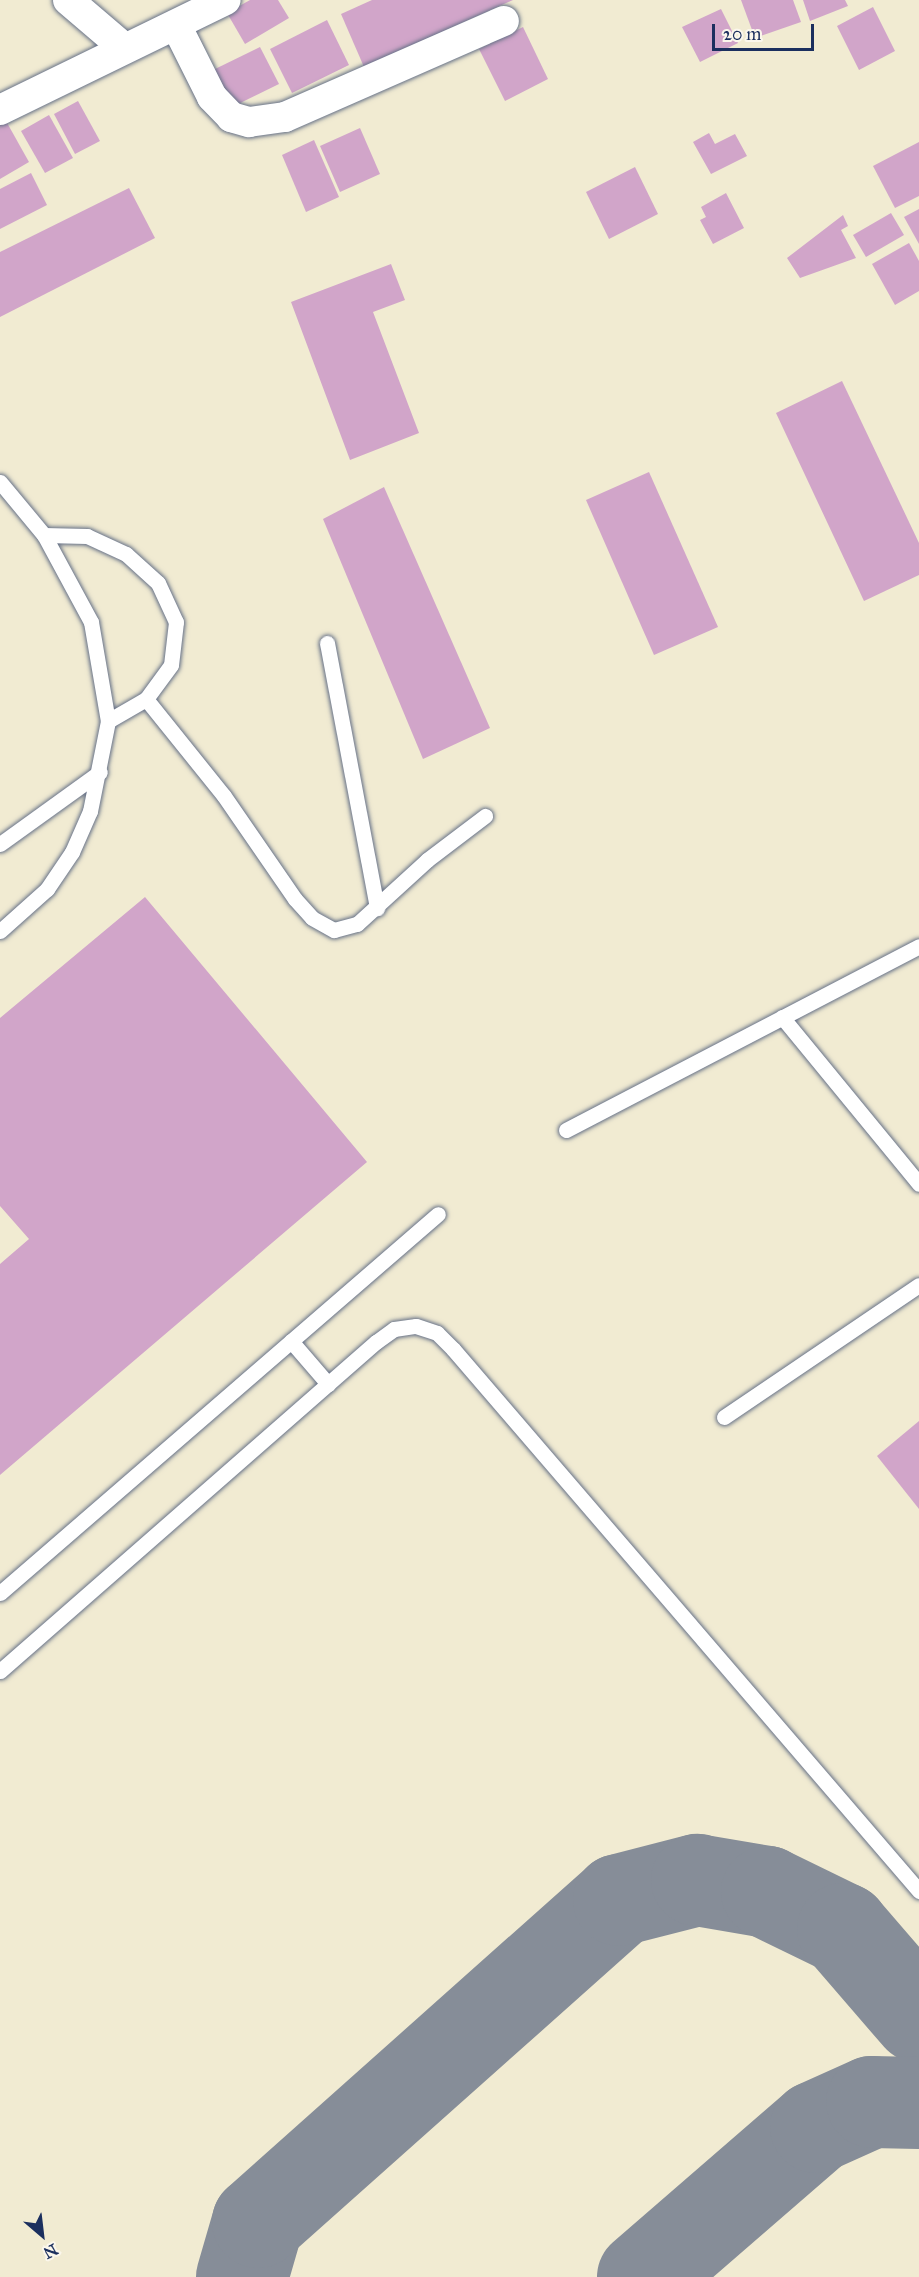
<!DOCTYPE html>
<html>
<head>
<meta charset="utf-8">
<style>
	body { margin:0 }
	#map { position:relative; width:919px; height:2277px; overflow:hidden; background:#f1ebd2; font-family:"IM FELL Great Primer",serif }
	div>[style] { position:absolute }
	.taxiway>* { height:92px; margin:-46px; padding:0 46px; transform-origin:46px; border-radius:46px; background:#868d98 }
	.building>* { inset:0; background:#d1a5c9 }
	.roads { filter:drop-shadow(0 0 2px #667187) drop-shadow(0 0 2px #667187) }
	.service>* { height:15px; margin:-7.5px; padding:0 7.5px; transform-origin:7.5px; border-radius:7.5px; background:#fff }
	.minor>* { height:30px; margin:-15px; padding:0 15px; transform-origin:15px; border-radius:15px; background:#fff }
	span { translate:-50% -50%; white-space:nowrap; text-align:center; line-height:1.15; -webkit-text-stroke:4.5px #fbf7ec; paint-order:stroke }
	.north { position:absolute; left:12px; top:2205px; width:60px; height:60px; -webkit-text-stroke:4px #fbf7ec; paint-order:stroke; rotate:152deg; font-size:16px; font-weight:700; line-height:24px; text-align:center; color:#1b2f5e }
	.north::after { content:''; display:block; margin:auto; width:21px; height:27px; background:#1b2f5e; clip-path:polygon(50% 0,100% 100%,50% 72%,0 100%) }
	.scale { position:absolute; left:712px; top:24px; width:102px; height:27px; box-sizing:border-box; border:3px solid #1b2f5e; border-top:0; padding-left:8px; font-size:18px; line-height:21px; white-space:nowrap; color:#1b2f5e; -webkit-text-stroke:4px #fbf7ec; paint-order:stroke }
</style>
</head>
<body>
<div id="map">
	<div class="taxiway">
		<div style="left:242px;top:2277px;width:57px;rotate:-73.8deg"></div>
		<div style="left:258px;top:2222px;width:484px;rotate:-41.7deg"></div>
		<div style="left:619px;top:1900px;width:81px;rotate:-14.4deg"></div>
		<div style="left:697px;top:1880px;width:71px;rotate:9.7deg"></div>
		<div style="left:767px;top:1892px;width:85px;rotate:26deg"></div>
		<div style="left:843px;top:1929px;width:116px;rotate:49.2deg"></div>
		<div style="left:643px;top:2277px;width:229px;rotate:-40.9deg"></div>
		<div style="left:816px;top:2127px;width:61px;rotate:-24.1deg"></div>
		<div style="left:872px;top:2102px;width:47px;rotate:1.2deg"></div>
	</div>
	<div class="building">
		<div style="clip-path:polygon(250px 0,278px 0,289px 18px,245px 44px,227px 13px)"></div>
		<div style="clip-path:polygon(372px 0,513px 0,364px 67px,341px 14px)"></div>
		<div style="clip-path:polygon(741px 0,793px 0,801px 22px,755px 38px)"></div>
		<div style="clip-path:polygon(803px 0,845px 0,848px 6px,810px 21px)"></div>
		<div style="clip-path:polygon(873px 7px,895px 51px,859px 70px,837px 26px)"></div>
		<div style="clip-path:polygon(721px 9px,738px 43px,700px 62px,682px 27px)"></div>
		<div style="clip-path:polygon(327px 20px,349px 65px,292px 93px,270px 49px)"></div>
		<div style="clip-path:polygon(523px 27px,548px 79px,505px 101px,479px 49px)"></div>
		<div style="clip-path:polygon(260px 47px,279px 84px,232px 107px,213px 70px)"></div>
		<div style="clip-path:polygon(78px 101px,100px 141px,75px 154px,54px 114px)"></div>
		<div style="clip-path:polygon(49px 115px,73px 158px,45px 173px,21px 131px)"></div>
		<div style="clip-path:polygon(6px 121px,29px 162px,0 179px,0 124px)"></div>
		<div style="clip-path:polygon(360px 128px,380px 174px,340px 192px,320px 146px)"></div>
		<div style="clip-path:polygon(709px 133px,715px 144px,735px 134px,747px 156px,711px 174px,693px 142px)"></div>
		<div style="clip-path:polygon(314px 140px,339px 197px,306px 212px,282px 155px)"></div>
		<div style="clip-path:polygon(919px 142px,919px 196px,895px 208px,873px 166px)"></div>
		<div style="clip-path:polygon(635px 167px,658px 214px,609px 239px,586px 192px)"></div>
		<div style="clip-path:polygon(31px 173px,47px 205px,0 229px,0 189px)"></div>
		<div style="clip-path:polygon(129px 188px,155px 238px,0 317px,0 252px)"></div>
		<div style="clip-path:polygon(726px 193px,744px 228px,713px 244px,700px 220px,706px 217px,701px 207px)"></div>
		<div style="clip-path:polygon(919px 209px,919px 244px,904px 217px)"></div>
		<div style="clip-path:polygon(891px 213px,904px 235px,866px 257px,853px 235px)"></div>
		<div style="clip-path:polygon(843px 215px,848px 226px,841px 230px,856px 258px,800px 278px,787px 258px)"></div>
		<div style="clip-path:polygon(909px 243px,919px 261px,919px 291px,895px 305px,872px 264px)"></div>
		<div style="clip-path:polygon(391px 264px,405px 300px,373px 312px,419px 433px,350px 460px,291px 302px)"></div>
		<div style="clip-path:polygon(842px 381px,919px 543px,919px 575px,864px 601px,776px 413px)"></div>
		<div style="clip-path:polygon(649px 472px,718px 627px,654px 655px,586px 500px)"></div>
		<div style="clip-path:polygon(384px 487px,490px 728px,423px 759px,323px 519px)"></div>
		<div style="clip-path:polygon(145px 897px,367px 1162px,0 1475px,0 1264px,29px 1239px,0 1206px,0 1018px)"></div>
		<div style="clip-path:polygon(919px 1421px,919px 1509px,877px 1456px)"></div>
	</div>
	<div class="roads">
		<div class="service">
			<div style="left:0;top:482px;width:69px;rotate:50.3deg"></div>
			<div style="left:44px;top:535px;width:99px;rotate:61.6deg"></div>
			<div style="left:91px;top:622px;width:100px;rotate:80.3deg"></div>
			<div style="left:108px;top:721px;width:92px;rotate:101.3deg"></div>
			<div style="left:90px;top:811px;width:45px;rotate:113.7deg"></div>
			<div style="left:72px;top:852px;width:45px;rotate:124deg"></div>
			<div style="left:47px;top:889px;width:63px;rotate:138.2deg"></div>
			<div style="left:44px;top:535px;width:43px;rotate:1.3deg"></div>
			<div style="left:87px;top:536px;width:43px;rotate:24.8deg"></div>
			<div style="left:126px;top:554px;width:43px;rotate:42.2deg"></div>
			<div style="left:158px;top:583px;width:43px;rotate:65.2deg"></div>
			<div style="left:176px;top:622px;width:43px;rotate:96.6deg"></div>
			<div style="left:171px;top:665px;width:42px;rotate:126.3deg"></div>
			<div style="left:146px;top:699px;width:44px;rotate:149.9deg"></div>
			<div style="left:327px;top:643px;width:270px;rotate:79.3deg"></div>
			<div style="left:146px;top:699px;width:124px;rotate:51.2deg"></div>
			<div style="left:224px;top:796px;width:125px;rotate:55.4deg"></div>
			<div style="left:295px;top:899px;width:25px;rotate:48deg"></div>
			<div style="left:312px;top:918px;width:25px;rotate:29deg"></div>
			<div style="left:334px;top:930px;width:24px;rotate:-15deg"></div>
			<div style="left:357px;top:924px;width:95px;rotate:-42.4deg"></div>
			<div style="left:427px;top:860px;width:73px;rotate:-37.2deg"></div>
			<div style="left:0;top:844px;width:123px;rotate:-35.8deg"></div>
			<div style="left:782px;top:1017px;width:216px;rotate:50.6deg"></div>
			<div style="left:566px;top:1130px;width:398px;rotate:-27.5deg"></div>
			<div style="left:291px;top:1341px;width:57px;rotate:49.3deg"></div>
			<div style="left:724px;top:1417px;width:235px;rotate:-34.1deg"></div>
			<div style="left:0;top:1593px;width:579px;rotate:-40.87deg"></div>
			<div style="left:0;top:1671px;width:500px;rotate:-41.2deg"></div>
			<div style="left:376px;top:1342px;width:22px;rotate:-36deg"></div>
			<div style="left:394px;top:1329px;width:22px;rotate:-8deg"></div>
			<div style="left:416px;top:1326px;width:22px;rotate:18deg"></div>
			<div style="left:437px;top:1333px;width:23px;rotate:45deg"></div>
			<div style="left:453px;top:1349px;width:715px;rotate:49.31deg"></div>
		</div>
		<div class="minor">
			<div style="left:68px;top:0;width:72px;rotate:40.5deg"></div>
			<div style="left:176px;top:25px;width:80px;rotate:63.4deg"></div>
			<div style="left:212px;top:97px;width:28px;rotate:46deg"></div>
			<div style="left:231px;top:117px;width:19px;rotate:16deg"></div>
			<div style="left:249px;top:122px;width:36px;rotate:-8deg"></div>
			<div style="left:285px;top:117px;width:239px;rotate:-23.7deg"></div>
			<div style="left:0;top:110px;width:251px;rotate:-26deg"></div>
		</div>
	</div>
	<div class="north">N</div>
	<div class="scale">20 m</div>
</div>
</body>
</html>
